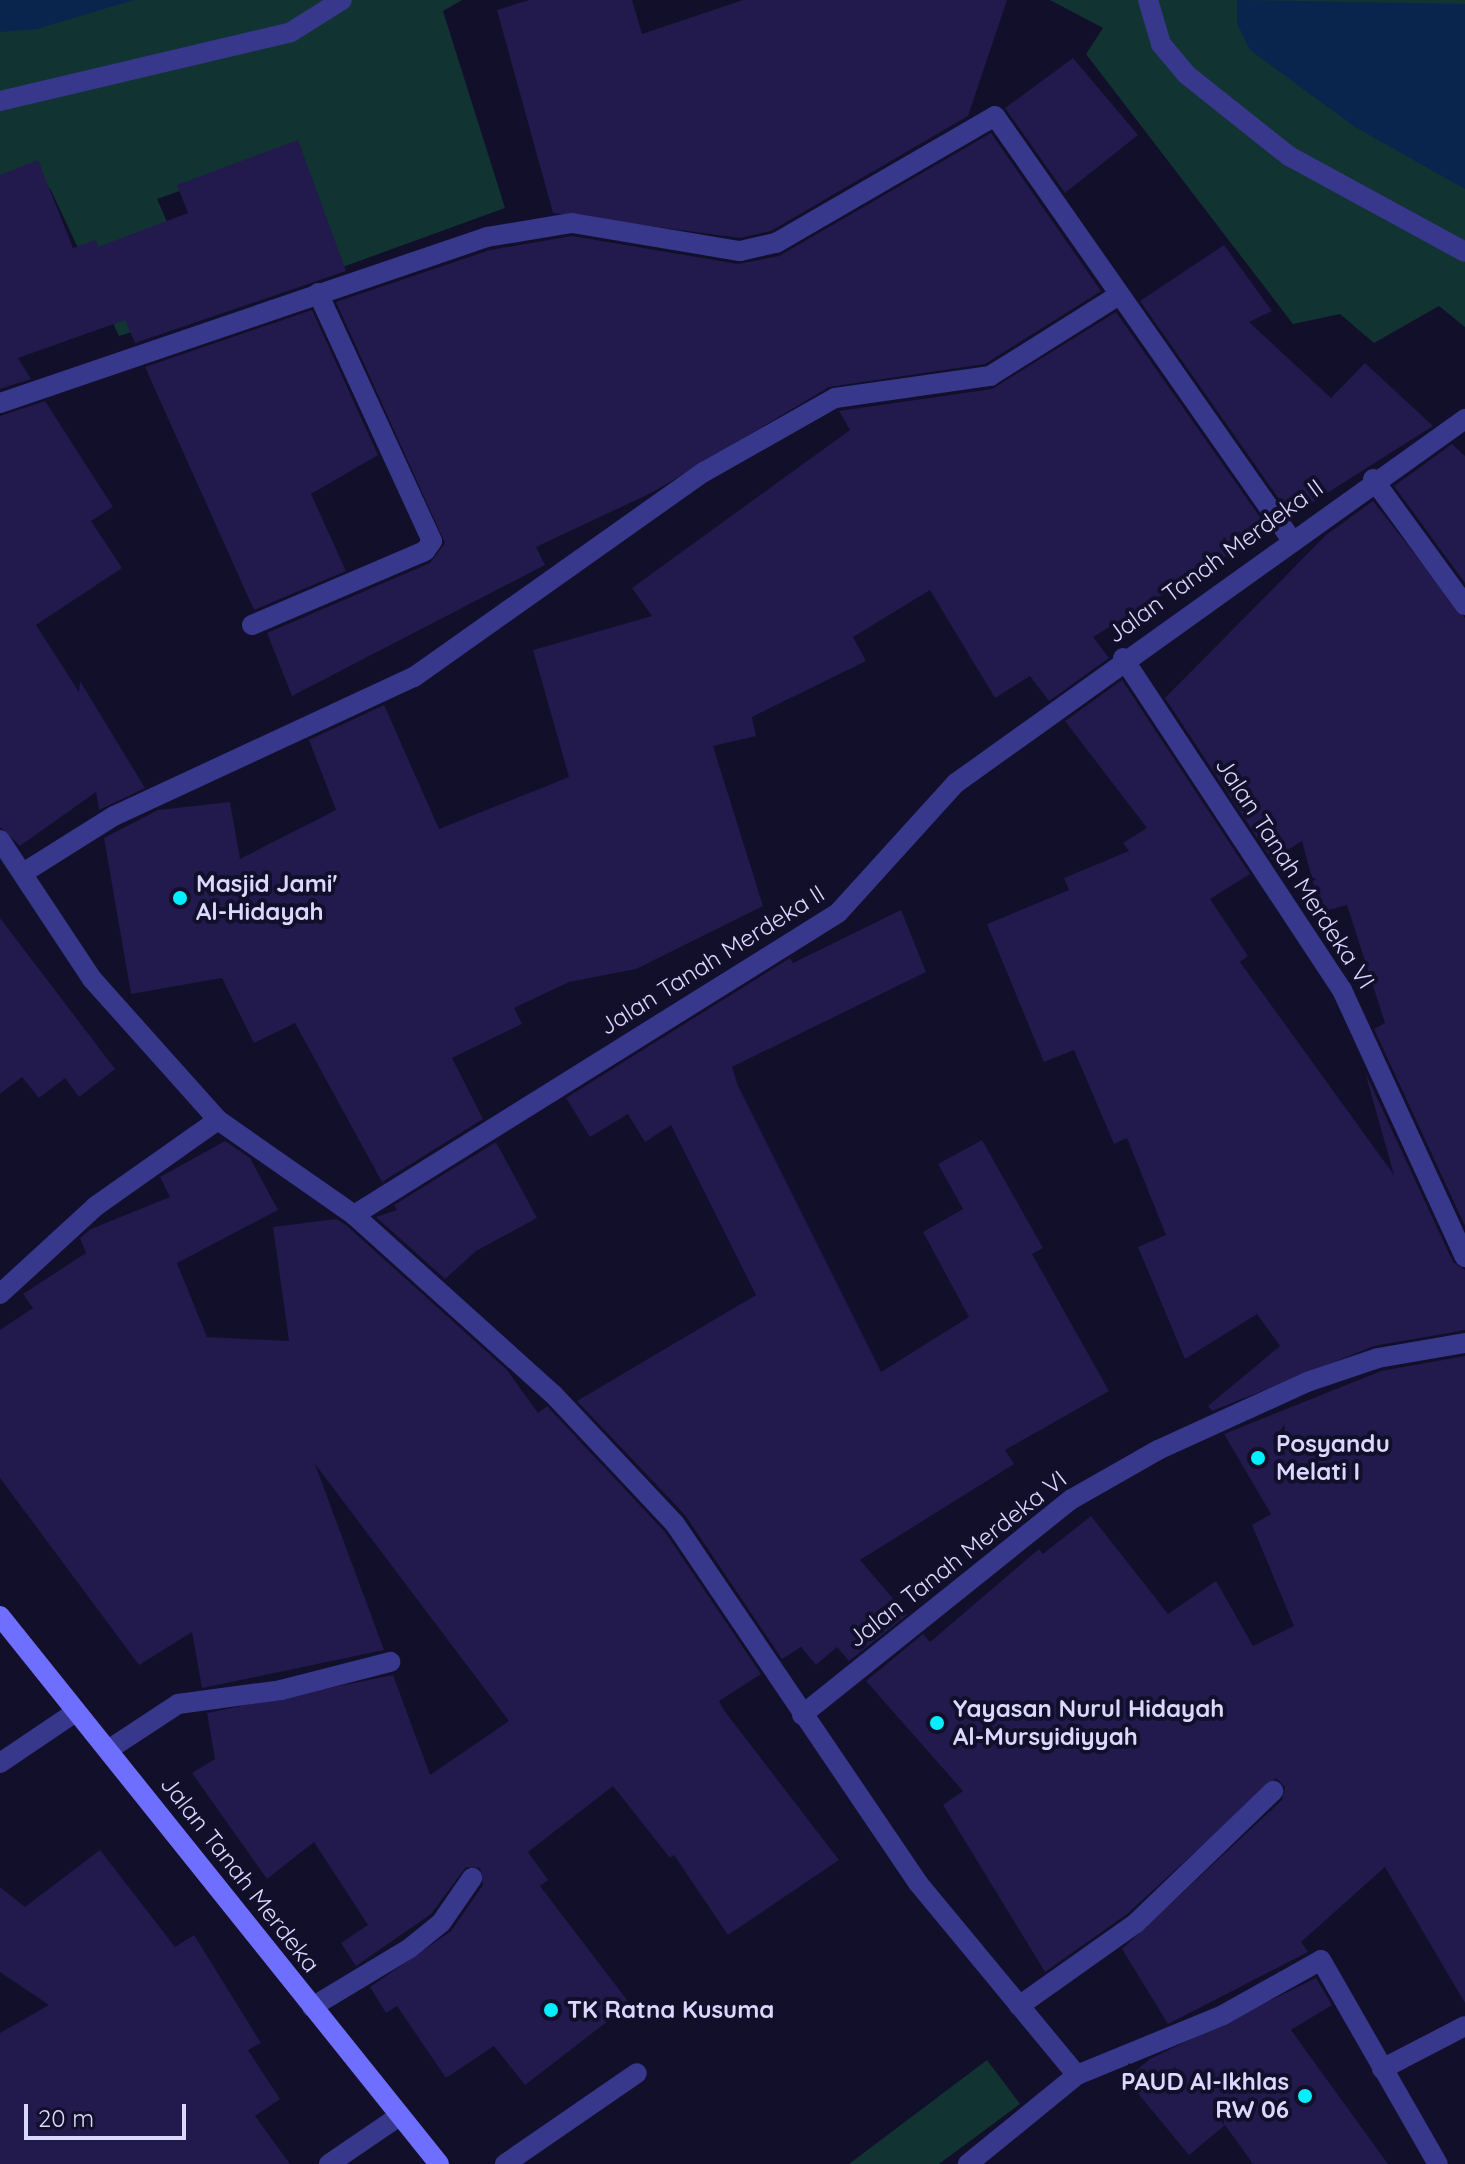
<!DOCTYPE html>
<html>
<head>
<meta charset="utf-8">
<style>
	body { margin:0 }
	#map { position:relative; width:1465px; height:2164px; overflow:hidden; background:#120f2a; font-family:Quicksand,sans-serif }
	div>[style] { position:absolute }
	.green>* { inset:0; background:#113432 }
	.water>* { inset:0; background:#09254e }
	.building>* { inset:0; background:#22194c }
	.lane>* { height:20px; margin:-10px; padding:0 10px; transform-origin:10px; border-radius:10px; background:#37378c }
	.street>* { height:20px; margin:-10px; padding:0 10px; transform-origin:10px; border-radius:10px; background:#37378c }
	.secondary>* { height:20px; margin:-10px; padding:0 10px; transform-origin:10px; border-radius:10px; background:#6e6fff }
	.dots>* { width:22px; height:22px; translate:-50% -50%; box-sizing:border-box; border:4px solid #120f2a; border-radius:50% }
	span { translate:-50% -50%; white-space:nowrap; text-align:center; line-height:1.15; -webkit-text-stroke:8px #120f2a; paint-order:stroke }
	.street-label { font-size:24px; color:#dbd7ff }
	.poi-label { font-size:24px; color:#dbd7ff; font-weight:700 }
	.left { translate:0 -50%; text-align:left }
	.right { translate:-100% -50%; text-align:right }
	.scale { position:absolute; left:24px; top:2104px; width:162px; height:36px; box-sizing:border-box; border:4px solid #dbd7ff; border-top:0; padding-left:10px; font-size:24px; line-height:28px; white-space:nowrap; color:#dbd7ff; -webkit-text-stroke:6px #120f2a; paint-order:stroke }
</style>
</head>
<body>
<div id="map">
	<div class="green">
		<div style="clip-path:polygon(0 0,462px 0,443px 11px,505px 208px,340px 268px,290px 152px,157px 199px,205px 309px,119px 336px,50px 188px,0 205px)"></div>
		<div style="clip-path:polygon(1050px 0,1465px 0,1465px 327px,1439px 306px,1374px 343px,1340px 314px,1293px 324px,1086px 54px,1103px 28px)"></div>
		<div style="clip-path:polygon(987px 2060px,1020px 2104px,939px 2164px,849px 2164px)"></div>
	</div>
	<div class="water">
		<div style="clip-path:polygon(0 0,134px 0,37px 29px,0 32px)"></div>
		<div style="clip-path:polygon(1237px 0,1465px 4px,1465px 189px,1355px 127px,1250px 50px,1237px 23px)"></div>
	</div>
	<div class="building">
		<div style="clip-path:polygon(529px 0,632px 0,642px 34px,743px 0,1007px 0,968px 116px,771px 231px,740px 238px,553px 213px,497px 10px)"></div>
		<div style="clip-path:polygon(1073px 58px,1138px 135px,1065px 193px,1005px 108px)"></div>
		<div style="clip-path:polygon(991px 133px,1101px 291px,985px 364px,829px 387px,653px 492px,536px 547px,545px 565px,292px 696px,267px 633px,430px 563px,445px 543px,336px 302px,490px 250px,572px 236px,738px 264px,779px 256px)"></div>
		<div style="clip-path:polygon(298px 140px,346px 271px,135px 343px,125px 320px,18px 358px,31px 379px,0 389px,0 175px,38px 160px,73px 248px,96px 240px,98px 247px,188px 213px,177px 185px)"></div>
		<div style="clip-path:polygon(1224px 245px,1272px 311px,1249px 322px,1331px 398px,1365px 363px,1433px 426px,1291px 516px,1140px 301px)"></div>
		<div style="clip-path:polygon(312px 310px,378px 455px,311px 494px,346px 571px,254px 610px,145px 367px)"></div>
		<div style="clip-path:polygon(1116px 312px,1269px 530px,1093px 637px,1109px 658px,1049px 701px,1030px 676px,995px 698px,930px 590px,853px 637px,866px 661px,752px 717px,756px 736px,713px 746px,763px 906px,636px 969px,569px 982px,514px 1008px,522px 1024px,452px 1058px,483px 1119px,382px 1182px,295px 1023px,254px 1043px,222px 978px,131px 994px,104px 838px,158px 810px,230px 802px,240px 859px,336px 810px,309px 740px,384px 705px,439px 829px,569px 777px,533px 650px,652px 616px,632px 588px,850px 430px,839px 411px,992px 389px)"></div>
		<div style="clip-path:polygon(45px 401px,113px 507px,91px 521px,122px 568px,36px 625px,79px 692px,80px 681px,145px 788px,99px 810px,96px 792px,20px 846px,0 827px,0 416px)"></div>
		<div style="clip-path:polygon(1452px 444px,1465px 456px,1465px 583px,1394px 486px)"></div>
		<div style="clip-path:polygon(1373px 501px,1465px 618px,1465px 1226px,1374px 1029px,1385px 1023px,1347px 905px,1321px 912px,1302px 841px,1272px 860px,1165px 698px,1326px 535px)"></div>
		<div style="clip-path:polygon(1122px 680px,1250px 874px,1210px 899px,1248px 956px,1240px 962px,1394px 1175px,1365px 1072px,1453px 1262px,1465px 1270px,1465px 1330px,1374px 1346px,1212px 1411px,1208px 1406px,1280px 1346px,1257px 1314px,1185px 1359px,1138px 1247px,1166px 1235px,1127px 1138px,1114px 1144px,1074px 1050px,1044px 1062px,987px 924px,1069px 890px,1064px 878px,1129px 851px,1123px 843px,1147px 828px,1065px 721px)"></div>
		<div style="clip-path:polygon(901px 910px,926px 972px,732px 1067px,738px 1086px,881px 1372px,969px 1317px,923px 1232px,963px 1209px,938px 1164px,982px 1140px,1043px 1248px,1032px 1254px,1109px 1391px,1005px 1450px,1014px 1464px,860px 1560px,907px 1615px,849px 1661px,837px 1647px,816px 1665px,801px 1647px,782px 1659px,685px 1515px,577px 1401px,756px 1295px,671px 1125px,645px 1142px,628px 1114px,590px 1137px,566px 1098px,790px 958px,793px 963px)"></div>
		<div style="clip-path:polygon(0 918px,115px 1069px,79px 1097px,65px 1078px,39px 1098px,22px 1077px,0 1094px)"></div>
		<div style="clip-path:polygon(225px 1141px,250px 1158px,278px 1210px,177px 1263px,207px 1337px,289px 1341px,273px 1227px,336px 1219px,346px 1225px,507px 1370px,538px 1413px,547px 1406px,665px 1532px,761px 1674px,719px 1701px,723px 1709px,839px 1860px,728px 1935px,674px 1855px,670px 1858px,613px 1786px,528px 1852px,548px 1880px,540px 1886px,630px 2004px,525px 2085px,494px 2046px,446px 2078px,397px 2006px,386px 2013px,370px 1987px,451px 1931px,483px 1885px,480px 1868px,466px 1867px,431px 1914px,356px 1966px,341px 1943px,368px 1925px,314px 1842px,267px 1879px,192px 1773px,215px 1759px,207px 1713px,393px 1675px,430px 1775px,509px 1721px,315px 1464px,384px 1650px,202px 1688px,192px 1632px,139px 1665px,0 1478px,0 1330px,33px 1308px,23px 1294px,86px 1253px,80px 1238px,91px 1229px,170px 1197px,160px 1177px)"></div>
		<div style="clip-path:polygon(496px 1142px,537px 1218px,476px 1251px,445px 1279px,376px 1217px,397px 1210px,394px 1205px)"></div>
		<div style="clip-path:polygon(1465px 1356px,1465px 2003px,1385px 1867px,1301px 1942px,1308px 1952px,1168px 2024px,1122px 1949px,1282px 1800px,1285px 1787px,1276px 1778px,1127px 1914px,1045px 1972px,943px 1805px,963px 1791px,866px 1681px,923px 1634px,930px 1642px,1039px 1549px,1043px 1554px,1091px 1516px,1168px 1614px,1216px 1581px,1253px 1646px,1294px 1626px,1252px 1525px,1271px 1514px,1224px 1434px,1381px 1371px)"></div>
		<div style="clip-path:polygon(100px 1850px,175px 1947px,194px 1935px,261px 2043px,248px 2050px,280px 2099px,255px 2116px,290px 2164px,0 2164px,0 2033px,49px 2005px,0 1972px,0 1887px,25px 1907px)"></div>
		<div style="clip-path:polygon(1316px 1978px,1332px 2005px,1291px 2030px,1388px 2164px,1253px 2164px,1225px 2125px,1189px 2155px,1126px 2079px,1150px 2059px)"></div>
	</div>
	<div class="lane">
		<div style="left:1148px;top:0;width:46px;rotate:73.5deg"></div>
		<div style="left:1161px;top:44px;width:40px;rotate:50deg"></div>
		<div style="left:1187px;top:75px;width:130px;rotate:38.5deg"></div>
		<div style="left:1289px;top:156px;width:200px;rotate:28.6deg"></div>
		<div style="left:0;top:101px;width:299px;rotate:-13.3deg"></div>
		<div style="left:291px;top:32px;width:60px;rotate:-32.1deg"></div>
	</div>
	<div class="street">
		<div style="left:0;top:403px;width:515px;rotate:-18.82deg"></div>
		<div style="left:487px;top:237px;width:86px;rotate:-9.4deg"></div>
		<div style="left:572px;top:223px;width:170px;rotate:9.5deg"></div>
		<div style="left:740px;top:251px;width:37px;rotate:-13deg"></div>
		<div style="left:776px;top:243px;width:253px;rotate:-30.1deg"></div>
		<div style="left:995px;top:116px;width:516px;rotate:55.02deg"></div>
		<div style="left:1373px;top:479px;width:156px;rotate:53.9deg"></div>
		<div style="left:252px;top:625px;width:188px;rotate:-23.2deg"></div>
		<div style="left:425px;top:551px;width:12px;rotate:-55deg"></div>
		<div style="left:432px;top:541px;width:273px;rotate:-114.7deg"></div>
		<div style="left:1123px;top:658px;width:398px;rotate:56.6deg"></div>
		<div style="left:1342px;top:990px;width:294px;rotate:65.3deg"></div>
		<div style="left:0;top:840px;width:167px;rotate:56.5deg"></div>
		<div style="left:92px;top:979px;width:189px;rotate:48.2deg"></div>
		<div style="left:23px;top:873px;width:107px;rotate:-32.1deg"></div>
		<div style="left:114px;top:816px;width:331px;rotate:-24.9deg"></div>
		<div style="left:414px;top:677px;width:355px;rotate:-35.3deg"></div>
		<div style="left:704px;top:472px;width:150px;rotate:-29.5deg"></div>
		<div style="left:835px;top:398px;width:157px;rotate:-8.1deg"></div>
		<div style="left:990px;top:376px;width:149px;rotate:-32.1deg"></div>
		<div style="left:354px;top:1215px;width:268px;rotate:42deg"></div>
		<div style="left:553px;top:1394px;width:178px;rotate:46.8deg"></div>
		<div style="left:675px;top:1524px;width:434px;rotate:55.9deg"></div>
		<div style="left:918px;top:1883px;width:249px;rotate:50.4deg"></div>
		<div style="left:1077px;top:2075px;width:141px;rotate:140.8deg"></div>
		<div style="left:0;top:1294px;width:130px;rotate:-42.5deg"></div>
		<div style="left:96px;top:1206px;width:149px;rotate:-35.2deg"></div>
		<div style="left:218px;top:1120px;width:166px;rotate:34.9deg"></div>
		<div style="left:354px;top:1215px;width:570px;rotate:-31.96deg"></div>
		<div style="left:838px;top:913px;width:176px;rotate:-47.8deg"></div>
		<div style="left:956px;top:783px;width:626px;rotate:-35.57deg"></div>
		<div style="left:802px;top:1715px;width:346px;rotate:-38.7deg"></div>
		<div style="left:1072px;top:1499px;width:99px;rotate:-29.7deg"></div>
		<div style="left:1158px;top:1450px;width:164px;rotate:-24.5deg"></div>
		<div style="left:1307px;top:1382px;width:75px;rotate:-18.7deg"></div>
		<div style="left:1378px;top:1358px;width:88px;rotate:-9.8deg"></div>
		<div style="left:108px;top:1750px;width:84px;rotate:-33.3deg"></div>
		<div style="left:178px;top:1704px;width:104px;rotate:-7.7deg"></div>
		<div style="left:281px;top:1690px;width:113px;rotate:-14.4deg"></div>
		<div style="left:0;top:1763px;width:89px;rotate:-34deg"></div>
		<div style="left:1019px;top:2006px;width:142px;rotate:-35.3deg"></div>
		<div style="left:1135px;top:1924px;width:192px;rotate:-43.9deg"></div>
		<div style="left:312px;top:2007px;width:114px;rotate:-31deg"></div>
		<div style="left:410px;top:1948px;width:40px;rotate:-39deg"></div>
		<div style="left:441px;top:1923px;width:55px;rotate:-55.4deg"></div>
		<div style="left:1382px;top:2069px;width:93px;rotate:-27.4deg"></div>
		<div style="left:1077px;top:2075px;width:158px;rotate:-22.3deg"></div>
		<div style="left:1223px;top:2015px;width:112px;rotate:-29.3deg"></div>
		<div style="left:1321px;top:1960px;width:235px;rotate:60.2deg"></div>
		<div style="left:329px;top:2164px;width:83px;rotate:-34.3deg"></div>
		<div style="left:505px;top:2164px;width:160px;rotate:-34.6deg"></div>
	</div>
	<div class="secondary">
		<div style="left:0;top:1616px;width:702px;rotate:51.3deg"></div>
	</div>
	<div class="dots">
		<div style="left:180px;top:898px;background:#03eeff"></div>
		<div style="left:1258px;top:1458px;background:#03eeff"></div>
		<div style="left:937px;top:1723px;background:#03eeff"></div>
		<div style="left:551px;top:2010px;background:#03eeff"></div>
		<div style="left:1305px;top:2096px;background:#03eeff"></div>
	</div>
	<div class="street-label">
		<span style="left:1215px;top:561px;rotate:-36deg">Jalan Tanah Merdeka II</span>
		<span style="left:1295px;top:873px;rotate:57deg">Jalan Tanah Merdeka VI</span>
		<span style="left:712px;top:960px;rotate:-32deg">Jalan Tanah Merdeka II</span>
		<span style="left:957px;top:1559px;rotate:-38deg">Jalan Tanah Merdeka VI</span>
		<span style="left:240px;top:1874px;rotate:52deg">Jalan Tanah Merdeka</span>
	</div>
	<div class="poi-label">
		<span class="left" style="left:196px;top:898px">Masjid Jami'<br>Al-Hidayah</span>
		<span class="left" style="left:1276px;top:1458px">Posyandu<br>Melati I</span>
		<span class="left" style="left:953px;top:1723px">Yayasan Nurul Hidayah<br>Al-Mursyidiyyah</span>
		<span class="left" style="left:567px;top:2010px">TK Ratna Kusuma</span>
		<span class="right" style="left:1289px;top:2096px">PAUD Al-Ikhlas<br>RW 06</span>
	</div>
	<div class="scale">20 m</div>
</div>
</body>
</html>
